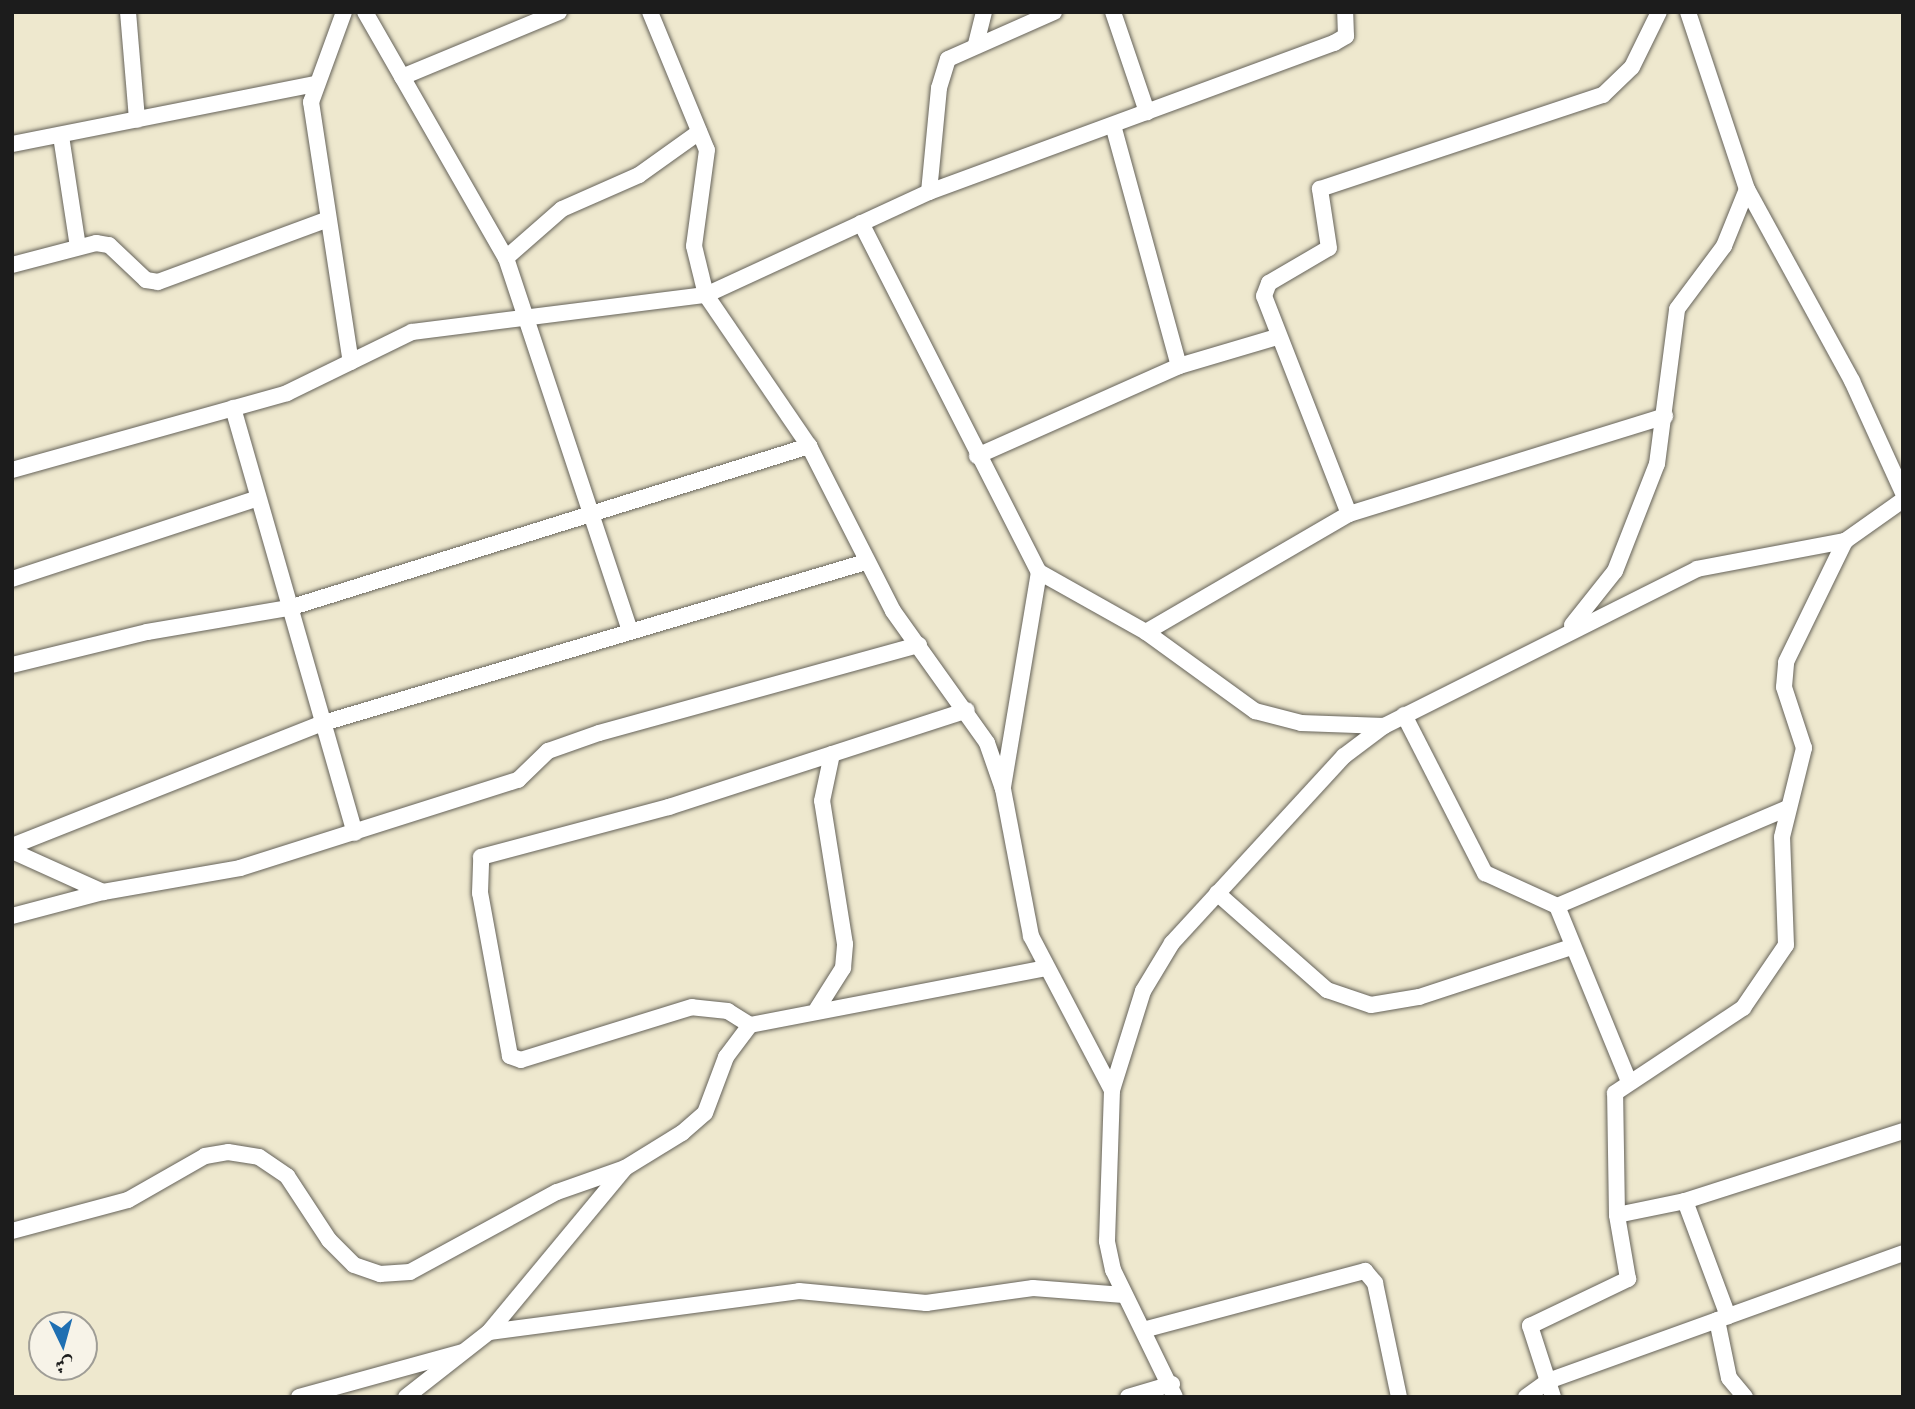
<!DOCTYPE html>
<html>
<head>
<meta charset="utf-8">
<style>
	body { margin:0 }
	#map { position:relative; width:1915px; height:1409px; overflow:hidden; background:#eee8ce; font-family:"IM FELL French Canon",Amiri,serif }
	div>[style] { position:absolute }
	.roads { filter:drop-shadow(0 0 2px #66635a) drop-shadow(0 0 2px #66635a) }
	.minor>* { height:16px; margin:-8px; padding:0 8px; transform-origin:8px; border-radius:8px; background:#fff }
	span { translate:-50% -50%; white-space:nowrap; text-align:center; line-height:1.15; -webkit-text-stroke:5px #f7f3e8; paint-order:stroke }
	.frame { position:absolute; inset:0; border:14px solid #1c1c1c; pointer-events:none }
	.north { position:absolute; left:28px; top:1311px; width:70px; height:70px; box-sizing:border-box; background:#f7f3e8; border:2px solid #9f9d96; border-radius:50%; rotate:175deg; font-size:19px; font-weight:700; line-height:28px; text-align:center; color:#1c1c1c }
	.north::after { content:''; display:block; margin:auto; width:24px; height:32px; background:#1f6fb2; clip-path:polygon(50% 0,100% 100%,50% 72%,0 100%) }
</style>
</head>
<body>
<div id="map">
	<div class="roads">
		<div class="minor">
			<div style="left:128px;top:12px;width:108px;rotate:85.2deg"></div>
			<div style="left:344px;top:12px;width:96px;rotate:110.1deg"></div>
			<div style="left:311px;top:102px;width:263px;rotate:81.3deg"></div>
			<div style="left:365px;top:12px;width:284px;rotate:60.2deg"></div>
			<div style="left:506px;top:258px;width:393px;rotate:71.6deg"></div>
			<div style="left:650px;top:12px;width:149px;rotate:67.6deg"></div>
			<div style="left:707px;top:150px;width:97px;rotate:97.7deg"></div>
			<div style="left:694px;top:246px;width:50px;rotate:76.2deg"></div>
			<div style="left:706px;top:295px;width:183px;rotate:55.7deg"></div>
			<div style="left:809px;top:446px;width:185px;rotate:63deg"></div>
			<div style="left:893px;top:611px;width:162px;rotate:54.5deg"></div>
			<div style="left:987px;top:743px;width:49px;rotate:70.8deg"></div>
			<div style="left:1003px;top:789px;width:150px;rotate:79.2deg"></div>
			<div style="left:1031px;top:936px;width:174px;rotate:62.3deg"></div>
			<div style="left:1113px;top:12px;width:106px;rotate:71.2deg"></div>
			<div style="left:1688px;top:12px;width:187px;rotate:71.6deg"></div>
			<div style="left:1747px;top:189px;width:219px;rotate:61.3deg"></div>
			<div style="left:1852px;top:381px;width:123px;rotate:65.5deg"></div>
			<div style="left:976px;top:44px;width:33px;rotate:-76deg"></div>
			<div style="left:402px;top:77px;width:170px;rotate:-22.5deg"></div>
			<div style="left:1113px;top:125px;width:250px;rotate:74.7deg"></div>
			<div style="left:61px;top:136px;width:112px;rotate:81.3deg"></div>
			<div style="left:12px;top:144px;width:308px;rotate:-11.2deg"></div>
			<div style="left:929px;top:192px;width:104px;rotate:-84.5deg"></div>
			<div style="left:939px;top:88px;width:30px;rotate:-73deg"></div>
			<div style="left:948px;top:59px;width:116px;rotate:-23.9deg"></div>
			<div style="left:861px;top:223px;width:392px;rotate:63deg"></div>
			<div style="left:1039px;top:572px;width:123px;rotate:29.3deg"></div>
			<div style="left:1146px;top:632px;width:135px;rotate:35.9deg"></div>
			<div style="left:1255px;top:711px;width:48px;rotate:14.6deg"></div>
			<div style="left:1301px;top:723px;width:83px;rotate:2.1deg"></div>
			<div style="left:506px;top:258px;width:74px;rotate:-41.2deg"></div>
			<div style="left:562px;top:209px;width:84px;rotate:-23.8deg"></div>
			<div style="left:639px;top:175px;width:74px;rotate:-35.6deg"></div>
			<div style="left:12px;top:265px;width:87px;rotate:-14.7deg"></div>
			<div style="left:96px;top:243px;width:13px;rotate:9deg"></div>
			<div style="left:109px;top:245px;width:51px;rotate:43.4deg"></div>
			<div style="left:146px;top:280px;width:12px;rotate:9deg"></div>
			<div style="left:158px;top:282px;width:181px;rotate:-20.3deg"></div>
			<div style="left:233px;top:408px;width:442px;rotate:74deg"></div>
			<div style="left:977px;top:456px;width:221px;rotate:-24deg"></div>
			<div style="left:1179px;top:366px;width:102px;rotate:-16.5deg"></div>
			<div style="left:12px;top:470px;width:286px;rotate:-15.6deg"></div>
			<div style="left:287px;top:393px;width:139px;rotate:-26deg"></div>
			<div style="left:412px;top:332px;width:296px;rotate:-7.2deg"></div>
			<div style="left:706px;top:295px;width:246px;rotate:-24.8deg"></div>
			<div style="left:929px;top:192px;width:432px;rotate:-20.2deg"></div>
			<div style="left:1334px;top:43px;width:14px;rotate:-30deg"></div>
			<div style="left:1346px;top:36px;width:24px;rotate:-92deg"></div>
			<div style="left:1349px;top:514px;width:234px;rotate:-111.3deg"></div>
			<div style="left:1264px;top:296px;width:14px;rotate:-69deg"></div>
			<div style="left:1269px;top:283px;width:69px;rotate:-30.3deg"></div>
			<div style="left:1329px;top:248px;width:60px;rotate:-98.7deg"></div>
			<div style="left:1320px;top:189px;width:298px;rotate:-18.4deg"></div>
			<div style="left:1603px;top:95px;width:40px;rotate:-44deg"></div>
			<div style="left:1632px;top:67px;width:61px;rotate:-63.9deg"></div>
			<div style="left:12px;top:579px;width:259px;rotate:-18.2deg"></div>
			<div style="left:1572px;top:625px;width:69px;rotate:-51.5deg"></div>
			<div style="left:1615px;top:571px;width:115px;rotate:-68.6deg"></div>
			<div style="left:1657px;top:464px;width:156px;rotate:-82.6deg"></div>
			<div style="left:1677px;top:309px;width:79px;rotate:-53.3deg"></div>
			<div style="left:1724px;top:246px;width:61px;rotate:-68deg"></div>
			<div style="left:1146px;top:632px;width:235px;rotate:-30.2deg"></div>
			<div style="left:1349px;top:514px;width:331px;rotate:-17.2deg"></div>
			<div style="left:12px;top:665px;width:139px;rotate:-13.7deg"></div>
			<div style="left:147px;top:632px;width:144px;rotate:-9.6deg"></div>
			<div style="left:289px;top:608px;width:545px;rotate:-17.3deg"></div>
			<div style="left:1404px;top:715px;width:178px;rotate:62.9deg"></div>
			<div style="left:1485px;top:873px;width:79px;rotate:24.6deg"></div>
			<div style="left:1557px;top:906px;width:251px;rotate:-23deg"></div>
			<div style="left:1003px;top:787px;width:218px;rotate:-80.5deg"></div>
			<div style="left:12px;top:846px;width:331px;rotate:-21.6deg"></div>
			<div style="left:320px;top:724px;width:570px;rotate:-16.53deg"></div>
			<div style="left:12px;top:851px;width:100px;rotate:24.3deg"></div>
			<div style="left:1217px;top:893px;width:147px;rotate:41.4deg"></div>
			<div style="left:1327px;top:990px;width:46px;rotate:18.8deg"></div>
			<div style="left:1371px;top:1005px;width:49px;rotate:-9.5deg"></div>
			<div style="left:1419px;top:997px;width:160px;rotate:-18.2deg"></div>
			<div style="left:1557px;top:906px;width:187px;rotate:67.7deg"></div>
			<div style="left:12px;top:916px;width:94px;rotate:-14.8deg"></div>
			<div style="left:103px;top:892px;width:139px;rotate:-9.9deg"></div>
			<div style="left:240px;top:868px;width:292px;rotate:-17.6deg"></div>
			<div style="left:518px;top:780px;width:42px;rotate:-44deg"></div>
			<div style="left:548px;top:751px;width:54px;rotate:-19.4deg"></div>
			<div style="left:599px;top:733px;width:332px;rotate:-15.4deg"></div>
			<div style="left:817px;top:1009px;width:49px;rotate:-57.6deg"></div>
			<div style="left:843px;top:968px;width:24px;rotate:-85deg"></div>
			<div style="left:845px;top:944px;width:145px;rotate:-99.1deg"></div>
			<div style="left:822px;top:801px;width:48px;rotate:-78deg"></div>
			<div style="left:750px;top:1025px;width:26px;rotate:-148deg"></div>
			<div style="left:728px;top:1011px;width:36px;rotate:-174deg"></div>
			<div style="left:692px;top:1007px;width:179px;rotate:162.8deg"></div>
			<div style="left:521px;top:1060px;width:12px;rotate:-160deg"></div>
			<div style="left:510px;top:1056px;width:166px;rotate:-100.4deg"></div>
			<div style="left:480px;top:893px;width:36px;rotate:-88deg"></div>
			<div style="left:481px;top:857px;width:195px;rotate:-14.9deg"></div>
			<div style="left:669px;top:807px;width:313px;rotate:-18deg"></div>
			<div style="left:1685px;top:1201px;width:123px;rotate:69.5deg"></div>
			<div style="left:1617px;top:1215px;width:69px;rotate:-11.6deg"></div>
			<div style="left:1685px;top:1201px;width:229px;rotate:-17.8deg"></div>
			<div style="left:12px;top:1231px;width:120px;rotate:-15deg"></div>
			<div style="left:128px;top:1200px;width:89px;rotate:-29.7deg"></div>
			<div style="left:205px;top:1156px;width:23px;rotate:-10deg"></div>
			<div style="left:228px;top:1152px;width:31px;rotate:9deg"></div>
			<div style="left:259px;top:1157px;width:34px;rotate:34deg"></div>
			<div style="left:287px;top:1176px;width:77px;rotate:56.7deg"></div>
			<div style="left:329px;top:1240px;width:35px;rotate:45deg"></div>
			<div style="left:354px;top:1265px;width:28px;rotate:19deg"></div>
			<div style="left:380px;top:1274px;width:30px;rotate:-4deg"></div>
			<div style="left:410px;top:1272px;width:167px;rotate:-28.6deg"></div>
			<div style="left:557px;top:1192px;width:72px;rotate:-19.4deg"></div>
			<div style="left:625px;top:1168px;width:67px;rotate:-31.6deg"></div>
			<div style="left:682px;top:1133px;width:30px;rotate:-41deg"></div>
			<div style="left:705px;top:1113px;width:60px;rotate:-69.4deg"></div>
			<div style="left:726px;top:1057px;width:40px;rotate:-53deg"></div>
			<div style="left:750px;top:1025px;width:301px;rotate:-10.9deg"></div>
			<div style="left:1717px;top:1320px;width:59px;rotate:78.3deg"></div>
			<div style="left:1729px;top:1378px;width:25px;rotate:50deg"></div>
			<div style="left:1143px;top:1330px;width:230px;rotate:-14.9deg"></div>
			<div style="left:1365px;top:1271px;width:16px;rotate:50deg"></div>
			<div style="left:1375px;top:1283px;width:116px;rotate:78.1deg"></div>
			<div style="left:489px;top:1332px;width:313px;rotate:-7.5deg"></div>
			<div style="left:799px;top:1291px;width:128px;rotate:5.4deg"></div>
			<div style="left:926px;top:1303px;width:108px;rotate:-8deg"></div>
			<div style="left:1033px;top:1288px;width:91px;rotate:4.4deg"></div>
			<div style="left:299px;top:1397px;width:169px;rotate:-15.4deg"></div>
			<div style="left:406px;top:1397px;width:105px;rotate:-38.1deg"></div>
			<div style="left:489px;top:1332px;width:213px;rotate:-50.3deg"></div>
			<div style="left:1128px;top:1397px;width:46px;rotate:-16.5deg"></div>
			<div style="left:1175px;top:1397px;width:141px;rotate:-116deg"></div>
			<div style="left:1113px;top:1270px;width:30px;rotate:-102deg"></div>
			<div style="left:1107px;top:1241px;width:151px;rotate:-88.1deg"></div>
			<div style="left:1112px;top:1090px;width:104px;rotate:-72.6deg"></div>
			<div style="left:1143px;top:991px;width:56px;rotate:-58.9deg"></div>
			<div style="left:1172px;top:943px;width:254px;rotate:-47.4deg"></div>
			<div style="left:1344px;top:756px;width:50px;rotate:-36.9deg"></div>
			<div style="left:1384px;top:726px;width:350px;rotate:-26.6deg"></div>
			<div style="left:1697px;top:569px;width:151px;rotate:-10.7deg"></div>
			<div style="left:1526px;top:1397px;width:27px;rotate:-36deg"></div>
			<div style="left:1548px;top:1381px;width:377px;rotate:-19.8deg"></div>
			<div style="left:1553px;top:1397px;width:75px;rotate:-107.9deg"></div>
			<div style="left:1530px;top:1326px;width:109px;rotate:-25.6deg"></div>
			<div style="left:1628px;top:1279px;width:65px;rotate:-99.8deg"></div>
			<div style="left:1617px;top:1215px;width:122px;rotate:-90.9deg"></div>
			<div style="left:1615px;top:1093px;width:154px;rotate:-33.6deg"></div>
			<div style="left:1743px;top:1008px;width:76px;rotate:-55.7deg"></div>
			<div style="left:1786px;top:945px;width:108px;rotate:-92.1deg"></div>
			<div style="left:1782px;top:837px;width:92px;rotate:-76.1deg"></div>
			<div style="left:1804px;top:748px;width:64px;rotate:-108.2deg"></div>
			<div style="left:1784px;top:687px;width:25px;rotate:-85deg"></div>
			<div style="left:1786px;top:662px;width:135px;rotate:-64deg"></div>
			<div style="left:1845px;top:541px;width:71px;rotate:-35.3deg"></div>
		</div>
	</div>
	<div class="frame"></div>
	<div class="north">ش</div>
</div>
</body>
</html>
